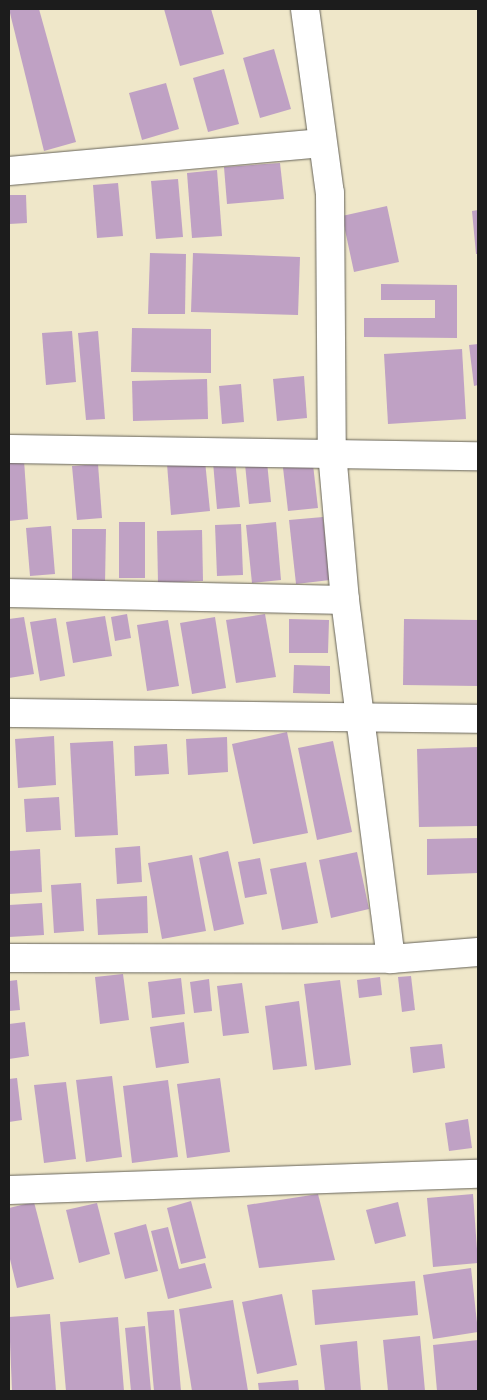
<!DOCTYPE html>
<html>
<head>
<meta charset="utf-8">
<style>
	body { margin:0 }
	#map { position:relative; width:487px; height:1400px; overflow:hidden; background:#efe7c9; font-family:"IM FELL French Canon",serif }
	div>[style] { position:absolute }
	.building>* { inset:0; background:#bfa1c4 }
	.roads { filter:drop-shadow(0 0 1px #666359) drop-shadow(0 0 1px #666359) }
	.minor>* { height:28px; margin:-14px; padding:0 14px; transform-origin:14px; border-radius:14px; background:#fff }
	span { translate:-50% -50%; white-space:nowrap; text-align:center; line-height:1.15; -webkit-text-stroke:4.5px #fcf5e5; paint-order:stroke }
	.frame { position:absolute; inset:0; border:10px solid #1c1c1c; pointer-events:none }
</style>
</head>
<body>
<div id="map">
	<div class="building">
		<div style="clip-path:polygon(9px 9px,39px 9px,76px 142px,44px 151px)"></div>
		<div style="clip-path:polygon(164px 9px,211px 9px,224px 54px,180px 66px)"></div>
		<div style="clip-path:polygon(274px 49px,291px 109px,260px 118px,243px 58px)"></div>
		<div style="clip-path:polygon(224px 69px,239px 124px,208px 132px,193px 78px)"></div>
		<div style="clip-path:polygon(166px 83px,179px 129px,142px 140px,129px 93px)"></div>
		<div style="clip-path:polygon(280px 163px,284px 199px,227px 204px,224px 167px)"></div>
		<div style="clip-path:polygon(217px 170px,222px 236px,192px 238px,187px 173px)"></div>
		<div style="clip-path:polygon(178px 179px,183px 237px,156px 239px,151px 181px)"></div>
		<div style="clip-path:polygon(118px 183px,123px 236px,97px 238px,93px 185px)"></div>
		<div style="clip-path:polygon(9px 195px,26px 195px,27px 223px,9px 224px)"></div>
		<div style="clip-path:polygon(387px 206px,399px 262px,354px 272px,342px 216px)"></div>
		<div style="clip-path:polygon(478px 210px,478px 254px,476px 254px,472px 211px)"></div>
		<div style="clip-path:polygon(150px 253px,186px 254px,185px 314px,148px 314px)"></div>
		<div style="clip-path:polygon(193px 253px,300px 257px,298px 315px,191px 312px)"></div>
		<div style="clip-path:polygon(381px 284px,457px 285px,457px 338px,364px 337px,364px 318px,435px 318px,435px 300px,381px 300px)"></div>
		<div style="clip-path:polygon(132px 328px,211px 329px,211px 373px,131px 372px)"></div>
		<div style="clip-path:polygon(72px 331px,76px 382px,46px 385px,42px 333px)"></div>
		<div style="clip-path:polygon(98px 331px,105px 419px,86px 420px,78px 333px)"></div>
		<div style="clip-path:polygon(478px 344px,478px 385px,474px 386px,469px 345px)"></div>
		<div style="clip-path:polygon(462px 349px,466px 419px,388px 424px,384px 354px)"></div>
		<div style="clip-path:polygon(304px 376px,307px 418px,277px 421px,273px 379px)"></div>
		<div style="clip-path:polygon(207px 379px,208px 419px,133px 421px,132px 381px)"></div>
		<div style="clip-path:polygon(241px 384px,244px 422px,222px 424px,219px 386px)"></div>
		<div style="clip-path:polygon(312px 456px,318px 508px,288px 511px,282px 459px)"></div>
		<div style="clip-path:polygon(24px 460px,28px 519px,9px 521px,9px 461px)"></div>
		<div style="clip-path:polygon(235px 460px,240px 507px,217px 509px,213px 462px)"></div>
		<div style="clip-path:polygon(205px 461px,210px 511px,171px 515px,167px 464px)"></div>
		<div style="clip-path:polygon(267px 462px,271px 502px,249px 504px,245px 464px)"></div>
		<div style="clip-path:polygon(98px 464px,102px 518px,77px 520px,72px 466px)"></div>
		<div style="clip-path:polygon(323px 517px,330px 580px,296px 584px,289px 520px)"></div>
		<div style="clip-path:polygon(119px 522px,145px 522px,145px 578px,119px 578px)"></div>
		<div style="clip-path:polygon(276px 522px,281px 580px,252px 583px,246px 525px)"></div>
		<div style="clip-path:polygon(241px 524px,243px 575px,217px 576px,215px 525px)"></div>
		<div style="clip-path:polygon(51px 526px,55px 574px,30px 576px,26px 528px)"></div>
		<div style="clip-path:polygon(72px 529px,106px 529px,105px 584px,72px 584px)"></div>
		<div style="clip-path:polygon(202px 530px,203px 581px,158px 583px,157px 531px)"></div>
		<div style="clip-path:polygon(127px 614px,131px 638px,115px 641px,111px 617px)"></div>
		<div style="clip-path:polygon(265px 614px,276px 677px,236px 683px,226px 620px)"></div>
		<div style="clip-path:polygon(105px 616px,112px 656px,73px 663px,66px 622px)"></div>
		<div style="clip-path:polygon(24px 617px,34px 674px,9px 678px,9px 619px)"></div>
		<div style="clip-path:polygon(215px 617px,226px 688px,192px 694px,180px 623px)"></div>
		<div style="clip-path:polygon(56px 618px,65px 676px,40px 681px,30px 622px)"></div>
		<div style="clip-path:polygon(289px 619px,329px 620px,328px 653px,289px 653px)"></div>
		<div style="clip-path:polygon(404px 619px,478px 620px,478px 686px,403px 685px)"></div>
		<div style="clip-path:polygon(168px 620px,179px 686px,147px 691px,137px 625px)"></div>
		<div style="clip-path:polygon(294px 665px,330px 666px,330px 694px,293px 693px)"></div>
		<div style="clip-path:polygon(287px 732px,308px 833px,253px 844px,232px 744px)"></div>
		<div style="clip-path:polygon(54px 736px,56px 785px,18px 788px,15px 739px)"></div>
		<div style="clip-path:polygon(227px 737px,228px 772px,188px 775px,186px 739px)"></div>
		<div style="clip-path:polygon(113px 741px,118px 835px,75px 837px,70px 743px)"></div>
		<div style="clip-path:polygon(333px 741px,352px 832px,317px 840px,298px 748px)"></div>
		<div style="clip-path:polygon(167px 744px,169px 774px,135px 776px,134px 746px)"></div>
		<div style="clip-path:polygon(478px 747px,478px 826px,419px 827px,417px 749px)"></div>
		<div style="clip-path:polygon(59px 797px,61px 830px,26px 832px,24px 799px)"></div>
		<div style="clip-path:polygon(478px 838px,478px 873px,427px 875px,427px 839px)"></div>
		<div style="clip-path:polygon(140px 846px,142px 882px,117px 884px,115px 848px)"></div>
		<div style="clip-path:polygon(40px 849px,42px 892px,9px 894px,9px 851px)"></div>
		<div style="clip-path:polygon(228px 851px,244px 924px,214px 931px,199px 858px)"></div>
		<div style="clip-path:polygon(357px 852px,369px 909px,331px 918px,319px 860px)"></div>
		<div style="clip-path:polygon(192px 855px,206px 931px,162px 939px,148px 863px)"></div>
		<div style="clip-path:polygon(260px 858px,267px 894px,245px 898px,238px 862px)"></div>
		<div style="clip-path:polygon(306px 862px,318px 923px,282px 930px,270px 869px)"></div>
		<div style="clip-path:polygon(81px 883px,84px 931px,54px 933px,51px 885px)"></div>
		<div style="clip-path:polygon(147px 896px,148px 933px,98px 935px,96px 899px)"></div>
		<div style="clip-path:polygon(42px 903px,44px 935px,9px 937px,9px 905px)"></div>
		<div style="clip-path:polygon(123px 974px,129px 1020px,100px 1024px,95px 977px)"></div>
		<div style="clip-path:polygon(411px 976px,415px 1010px,402px 1012px,398px 977px)"></div>
		<div style="clip-path:polygon(380px 977px,382px 995px,359px 998px,357px 980px)"></div>
		<div style="clip-path:polygon(181px 978px,185px 1014px,152px 1018px,148px 982px)"></div>
		<div style="clip-path:polygon(209px 979px,212px 1011px,194px 1013px,190px 982px)"></div>
		<div style="clip-path:polygon(17px 980px,20px 1010px,9px 1011px,9px 981px)"></div>
		<div style="clip-path:polygon(340px 980px,351px 1065px,315px 1070px,304px 984px)"></div>
		<div style="clip-path:polygon(242px 983px,249px 1033px,223px 1036px,217px 986px)"></div>
		<div style="clip-path:polygon(299px 1001px,307px 1066px,273px 1070px,265px 1006px)"></div>
		<div style="clip-path:polygon(25px 1022px,29px 1056px,9px 1059px,9px 1024px)"></div>
		<div style="clip-path:polygon(184px 1022px,189px 1063px,156px 1068px,150px 1027px)"></div>
		<div style="clip-path:polygon(442px 1044px,445px 1068px,413px 1073px,410px 1047px)"></div>
		<div style="clip-path:polygon(112px 1076px,122px 1157px,86px 1162px,76px 1080px)"></div>
		<div style="clip-path:polygon(17px 1078px,22px 1120px,9px 1122px,9px 1079px)"></div>
		<div style="clip-path:polygon(220px 1078px,230px 1152px,187px 1158px,177px 1084px)"></div>
		<div style="clip-path:polygon(168px 1080px,178px 1157px,132px 1163px,123px 1086px)"></div>
		<div style="clip-path:polygon(66px 1082px,76px 1159px,44px 1163px,34px 1085px)"></div>
		<div style="clip-path:polygon(468px 1119px,472px 1148px,449px 1151px,445px 1123px)"></div>
		<div style="clip-path:polygon(318px 1194px,335px 1260px,259px 1268px,247px 1205px)"></div>
		<div style="clip-path:polygon(473px 1194px,478px 1263px,433px 1267px,427px 1198px)"></div>
		<div style="clip-path:polygon(191px 1201px,206px 1258px,181px 1264px,167px 1208px)"></div>
		<div style="clip-path:polygon(34px 1202px,54px 1279px,17px 1288px,9px 1255px,9px 1208px)"></div>
		<div style="clip-path:polygon(398px 1202px,406px 1236px,375px 1244px,366px 1210px)"></div>
		<div style="clip-path:polygon(97px 1203px,110px 1254px,79px 1263px,66px 1210px)"></div>
		<div style="clip-path:polygon(146px 1224px,158px 1271px,125px 1279px,114px 1233px)"></div>
		<div style="clip-path:polygon(168px 1227px,179px 1269px,205px 1263px,212px 1288px,168px 1299px,151px 1231px)"></div>
		<div style="clip-path:polygon(471px 1268px,478px 1332px,433px 1339px,423px 1275px)"></div>
		<div style="clip-path:polygon(415px 1281px,418px 1315px,315px 1325px,312px 1290px)"></div>
		<div style="clip-path:polygon(282px 1294px,297px 1365px,257px 1374px,242px 1302px)"></div>
		<div style="clip-path:polygon(233px 1300px,248px 1391px,192px 1391px,179px 1309px)"></div>
		<div style="clip-path:polygon(174px 1310px,181px 1391px,154px 1391px,147px 1312px)"></div>
		<div style="clip-path:polygon(50px 1314px,56px 1391px,12px 1391px,9px 1317px)"></div>
		<div style="clip-path:polygon(118px 1317px,124px 1391px,66px 1391px,60px 1322px)"></div>
		<div style="clip-path:polygon(145px 1326px,151px 1391px,131px 1391px,125px 1328px)"></div>
		<div style="clip-path:polygon(420px 1336px,425px 1391px,388px 1391px,383px 1340px)"></div>
		<div style="clip-path:polygon(478px 1340px,478px 1391px,437px 1391px,433px 1345px)"></div>
		<div style="clip-path:polygon(357px 1341px,361px 1391px,325px 1391px,320px 1345px)"></div>
		<div style="clip-path:polygon(298px 1380px,299px 1391px,259px 1391px,258px 1383px)"></div>
	</div>
	<div class="roads">
		<div class="minor">
			<div style="left:305px;top:9px;width:186px;rotate:82.3deg"></div>
			<div style="left:330px;top:193px;width:259px;rotate:89.6deg"></div>
			<div style="left:332px;top:452px;width:149px;rotate:85deg"></div>
			<div style="left:345px;top:600px;width:362px;rotate:82.7deg"></div>
			<div style="left:391px;top:959px;width:87px;rotate:-4.6deg"></div>
			<div style="left:9px;top:171px;width:312px;rotate:-5.1deg"></div>
			<div style="left:9px;top:449px;width:469px;rotate:0.9deg"></div>
			<div style="left:9px;top:593px;width:336px;rotate:1.2deg"></div>
			<div style="left:9px;top:713px;width:469px;rotate:0.7deg"></div>
			<div style="left:9px;top:958px;width:382px;rotate:0.1deg"></div>
			<div style="left:9px;top:1190px;width:469px;rotate:-2deg"></div>
		</div>
	</div>
	<div class="frame"></div>
</div>
</body>
</html>
